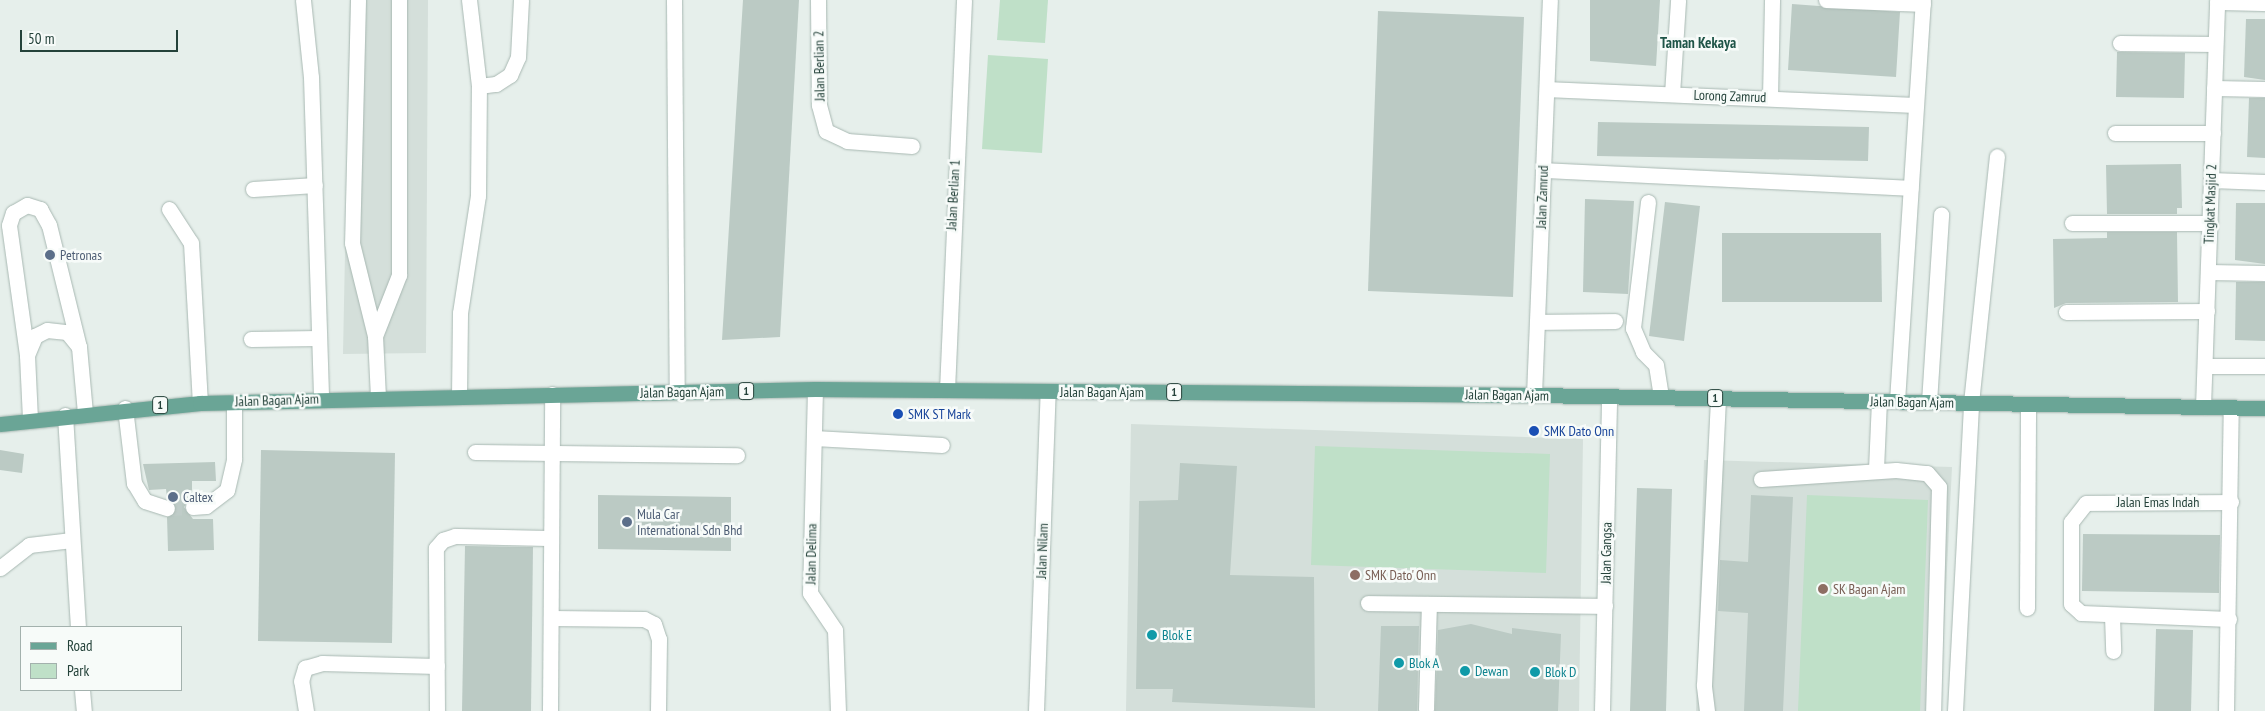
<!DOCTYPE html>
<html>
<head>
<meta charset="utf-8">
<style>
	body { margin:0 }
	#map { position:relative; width:2265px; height:711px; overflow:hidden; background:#e6efeb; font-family:"PT Sans Narrow",sans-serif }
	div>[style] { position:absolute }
	.built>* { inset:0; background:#d4dfda }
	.green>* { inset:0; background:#bfe0c8 }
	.building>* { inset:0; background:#bbcac4 }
	.minor-tunnel>* { height:15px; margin-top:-7.5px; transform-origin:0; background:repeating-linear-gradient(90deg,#bfccc8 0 15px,transparent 0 23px) }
	.roads { filter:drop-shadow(0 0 1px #a8b8b2) drop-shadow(0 0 1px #a8b8b2) }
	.minor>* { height:15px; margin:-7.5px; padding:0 7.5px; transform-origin:7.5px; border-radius:7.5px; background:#fff }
	.major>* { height:15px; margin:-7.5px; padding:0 7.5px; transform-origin:7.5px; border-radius:7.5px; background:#6aa596 }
	.dots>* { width:14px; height:14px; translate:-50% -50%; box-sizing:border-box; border:2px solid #f7fbf9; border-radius:50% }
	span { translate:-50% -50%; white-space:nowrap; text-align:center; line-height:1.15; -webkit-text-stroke:5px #f7fbf9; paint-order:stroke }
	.shield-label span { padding:1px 4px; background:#f7fbf9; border:1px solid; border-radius:4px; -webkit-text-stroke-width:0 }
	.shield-label { font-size:12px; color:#24423a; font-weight:700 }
	.street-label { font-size:14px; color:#24423a }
	.service-label { font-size:14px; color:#4e5e75 }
	.left { translate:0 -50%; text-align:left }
	.transit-label { font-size:14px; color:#164399 }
	.education-label { font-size:14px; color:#785e54 }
	.culture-label { font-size:14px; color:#0d838f }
	.neighbourhood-label { font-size:15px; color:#1f5548; font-weight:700 }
	.legend { position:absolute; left:20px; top:626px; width:162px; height:65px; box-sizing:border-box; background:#f7fbf9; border:1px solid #a3b1ad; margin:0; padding:6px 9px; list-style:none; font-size:15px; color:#24423a }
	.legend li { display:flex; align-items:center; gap:10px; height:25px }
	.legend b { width:25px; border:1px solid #a3b1ad }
	.scale { position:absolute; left:20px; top:30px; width:158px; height:22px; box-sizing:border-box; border:2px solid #24423a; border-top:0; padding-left:6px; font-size:15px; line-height:18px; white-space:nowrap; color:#24423a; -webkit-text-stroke:4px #f7fbf9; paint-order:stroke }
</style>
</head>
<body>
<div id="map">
	<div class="built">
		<div style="clip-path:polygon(350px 0,428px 0,426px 353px,343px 354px)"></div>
		<div style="clip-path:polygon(1131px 424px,1583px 439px,1579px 711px,1126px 711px)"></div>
		<div style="clip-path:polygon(1704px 460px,1952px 467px,1940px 711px,1696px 711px)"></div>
	</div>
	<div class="green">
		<div style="clip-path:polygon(1000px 0,1048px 0,1045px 43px,997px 40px)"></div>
		<div style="clip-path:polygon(988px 55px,1048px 59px,1042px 153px,982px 149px)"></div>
		<div style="clip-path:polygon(1315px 446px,1550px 454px,1546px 573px,1311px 565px)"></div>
		<div style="clip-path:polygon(1807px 495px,1928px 500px,1920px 711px,1798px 711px)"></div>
	</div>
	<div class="building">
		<div style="clip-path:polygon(743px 0,799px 0,780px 337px,722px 340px)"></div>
		<div style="clip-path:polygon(1590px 0,1660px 0,1656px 66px,1590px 61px)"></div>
		<div style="clip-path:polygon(1792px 4px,1900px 12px,1896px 77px,1788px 70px)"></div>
		<div style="clip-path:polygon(1378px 11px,1524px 17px,1513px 297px,1368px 291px)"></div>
		<div style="clip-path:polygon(2246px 19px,2265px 19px,2265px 80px,2244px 77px)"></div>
		<div style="clip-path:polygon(2117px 52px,2185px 53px,2184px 98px,2116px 97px)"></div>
		<div style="clip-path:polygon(2249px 98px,2265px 98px,2265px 158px,2247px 157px)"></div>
		<div style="clip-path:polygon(1598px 122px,1869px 127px,1868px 161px,1597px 156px)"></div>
		<div style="clip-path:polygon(2181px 164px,2182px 208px,2177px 208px,2177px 214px,2107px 214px,2106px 165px)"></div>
		<div style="clip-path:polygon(1585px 199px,1634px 201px,1628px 294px,1583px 292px)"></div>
		<div style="clip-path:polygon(1665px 202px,1700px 206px,1684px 341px,1649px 336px)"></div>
		<div style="clip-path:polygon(2236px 203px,2265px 203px,2265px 264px,2235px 260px)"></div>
		<div style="clip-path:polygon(2107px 232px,2177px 232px,2178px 302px,2066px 303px,2054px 308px,2053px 239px,2107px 238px)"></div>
		<div style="clip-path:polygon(1722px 233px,1881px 233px,1882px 302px,1722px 302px)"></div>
		<div style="clip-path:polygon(2236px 282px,2265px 282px,2265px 341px,2235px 340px)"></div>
		<div style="clip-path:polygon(0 450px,24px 454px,22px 473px,0 470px)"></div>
		<div style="clip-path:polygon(261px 450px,395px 453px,392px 643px,258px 641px)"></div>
		<div style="clip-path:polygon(215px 462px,216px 481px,192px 481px,192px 498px,184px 507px,193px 519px,213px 519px,214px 550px,168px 551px,167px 517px,174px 515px,176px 506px,167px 498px,166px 489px,149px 490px,143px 464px)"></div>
		<div style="clip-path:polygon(1180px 463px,1237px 466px,1230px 575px,1314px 577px,1315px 708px,1172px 702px,1173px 689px,1136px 689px,1139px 501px,1178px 500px)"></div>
		<div style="clip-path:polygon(1637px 488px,1672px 489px,1666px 711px,1630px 711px)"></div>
		<div style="clip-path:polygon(598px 495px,731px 497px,731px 551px,598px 549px)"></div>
		<div style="clip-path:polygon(1751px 495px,1793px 497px,1783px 711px,1744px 711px,1748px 613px,1718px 611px,1720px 560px,1748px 562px)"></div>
		<div style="clip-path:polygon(2083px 534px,2220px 535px,2219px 593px,2082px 591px)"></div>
		<div style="clip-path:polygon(465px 546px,533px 547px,531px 711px,462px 711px)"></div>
		<div style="clip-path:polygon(1471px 624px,1512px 634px,1512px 628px,1561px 634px,1558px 711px,1435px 711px,1438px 630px)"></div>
		<div style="clip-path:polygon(1381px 626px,1419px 626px,1417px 711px,1378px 711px)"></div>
		<div style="clip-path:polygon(2156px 629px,2193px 630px,2191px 711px,2154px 711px)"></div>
	</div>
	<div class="minor-tunnel">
		<div style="left:167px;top:508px;width:26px;rotate:-2deg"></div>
	</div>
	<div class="roads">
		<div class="minor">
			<div style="left:303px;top:0;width:77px;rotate:84.1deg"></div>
			<div style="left:311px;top:77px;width:321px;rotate:88.2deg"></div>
			<div style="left:358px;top:0;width:243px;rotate:91.4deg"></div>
			<div style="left:352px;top:243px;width:96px;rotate:76.1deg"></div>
			<div style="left:674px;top:0;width:392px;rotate:89.6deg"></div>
			<div style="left:818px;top:0;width:105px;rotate:89.5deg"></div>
			<div style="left:819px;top:105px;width:27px;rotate:75deg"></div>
			<div style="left:826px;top:131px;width:23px;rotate:25deg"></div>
			<div style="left:847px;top:141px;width:65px;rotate:4.4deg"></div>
			<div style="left:1826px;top:0;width:97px;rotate:2.4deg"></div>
			<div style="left:2120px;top:43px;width:95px;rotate:0.6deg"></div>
			<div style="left:479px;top:86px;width:17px;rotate:-7deg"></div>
			<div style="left:496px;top:84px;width:17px;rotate:-33deg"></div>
			<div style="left:510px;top:75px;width:20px;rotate:-66deg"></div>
			<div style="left:518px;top:57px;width:57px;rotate:-87deg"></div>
			<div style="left:2214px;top:88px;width:51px;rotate:1.1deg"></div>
			<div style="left:1547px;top:89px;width:367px;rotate:2.5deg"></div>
			<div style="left:1672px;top:94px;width:94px;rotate:-86.3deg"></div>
			<div style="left:1770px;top:97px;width:97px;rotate:-88.8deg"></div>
			<div style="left:2115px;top:133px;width:98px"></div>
			<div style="left:1543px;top:170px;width:368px;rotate:2.8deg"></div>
			<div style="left:2211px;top:180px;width:54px;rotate:2.1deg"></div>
			<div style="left:253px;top:189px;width:62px;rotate:-3.7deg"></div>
			<div style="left:1648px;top:202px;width:127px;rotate:96.8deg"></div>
			<div style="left:1633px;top:328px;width:26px;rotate:67deg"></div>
			<div style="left:1643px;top:352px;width:18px;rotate:45deg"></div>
			<div style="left:1656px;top:365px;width:32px;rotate:81deg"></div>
			<div style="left:169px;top:209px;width:40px;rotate:57.1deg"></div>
			<div style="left:191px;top:243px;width:160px;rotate:86.8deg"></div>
			<div style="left:2072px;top:223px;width:138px"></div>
			<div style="left:2208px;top:272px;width:57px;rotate:1deg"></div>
			<div style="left:2066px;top:312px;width:141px;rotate:-0.4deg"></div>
			<div style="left:1537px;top:322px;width:78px;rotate:-0.7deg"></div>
			<div style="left:251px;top:339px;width:67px;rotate:-0.9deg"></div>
			<div style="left:27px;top:355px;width:131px;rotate:-97.9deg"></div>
			<div style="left:9px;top:225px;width:13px;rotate:-72deg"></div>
			<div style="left:13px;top:213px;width:16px;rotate:-30deg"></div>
			<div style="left:27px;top:205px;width:14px;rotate:17deg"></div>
			<div style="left:40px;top:209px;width:18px;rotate:61deg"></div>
			<div style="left:49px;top:225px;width:126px;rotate:76.2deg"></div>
			<div style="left:2205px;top:366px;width:60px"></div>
			<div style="left:815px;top:389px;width:204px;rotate:91.4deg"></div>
			<div style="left:810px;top:593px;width:45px;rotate:56deg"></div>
			<div style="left:835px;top:630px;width:81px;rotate:87.9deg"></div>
			<div style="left:947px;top:390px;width:390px;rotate:-87.5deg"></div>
			<div style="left:1534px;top:395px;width:395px;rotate:-87.7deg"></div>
			<div style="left:459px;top:396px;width:83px;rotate:-89.3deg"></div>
			<div style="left:460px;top:313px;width:118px;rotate:-81.3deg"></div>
			<div style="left:478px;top:196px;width:110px;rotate:-89.5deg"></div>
			<div style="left:479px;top:86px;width:87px;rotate:-96.6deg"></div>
			<div style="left:378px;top:397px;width:61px;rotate:-92.8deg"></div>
			<div style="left:375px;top:336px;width:66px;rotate:-68.5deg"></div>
			<div style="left:399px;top:275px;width:275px;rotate:-90deg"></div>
			<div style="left:1897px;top:401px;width:402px;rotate:-86.3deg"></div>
			<div style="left:1929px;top:402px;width:188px;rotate:-86.3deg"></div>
			<div style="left:2203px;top:407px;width:405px;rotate:-88deg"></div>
			<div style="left:2217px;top:2px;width:48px;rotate:1.2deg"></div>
			<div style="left:125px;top:408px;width:76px;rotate:83.2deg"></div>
			<div style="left:134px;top:483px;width:21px;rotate:59deg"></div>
			<div style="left:145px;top:501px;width:23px;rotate:18deg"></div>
			<div style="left:65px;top:415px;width:212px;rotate:86.5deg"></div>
			<div style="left:30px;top:419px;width:64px;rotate:-92.7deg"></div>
			<div style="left:27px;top:355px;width:21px;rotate:-67deg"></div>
			<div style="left:35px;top:336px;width:13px;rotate:-27deg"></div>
			<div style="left:47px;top:330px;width:20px;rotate:6deg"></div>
			<div style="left:67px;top:332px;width:19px;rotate:51deg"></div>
			<div style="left:79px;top:347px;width:66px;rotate:84.8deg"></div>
			<div style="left:814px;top:438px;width:128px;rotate:3.1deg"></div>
			<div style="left:475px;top:452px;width:262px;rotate:0.7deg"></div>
			<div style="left:1876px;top:469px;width:68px;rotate:-87.5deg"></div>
			<div style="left:1761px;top:479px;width:135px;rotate:-3.8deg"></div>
			<div style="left:1896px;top:470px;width:31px;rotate:6deg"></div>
			<div style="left:1927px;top:473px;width:18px;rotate:49deg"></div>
			<div style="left:1939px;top:487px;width:224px;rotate:91.5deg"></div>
			<div style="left:193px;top:507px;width:13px;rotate:-4deg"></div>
			<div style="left:206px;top:506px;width:26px;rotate:-37deg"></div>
			<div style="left:227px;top:490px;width:32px;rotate:-77deg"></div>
			<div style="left:234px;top:459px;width:57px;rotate:-90deg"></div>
			<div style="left:0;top:568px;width:37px;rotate:-38deg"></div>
			<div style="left:29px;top:545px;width:43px;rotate:-6.6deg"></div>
			<div style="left:1368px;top:603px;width:237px;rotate:0.7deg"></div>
			<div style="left:2027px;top:608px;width:204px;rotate:-89.7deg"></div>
			<div style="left:2112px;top:616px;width:35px;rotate:88deg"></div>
			<div style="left:551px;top:618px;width:93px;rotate:0.6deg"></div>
			<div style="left:644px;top:619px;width:11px;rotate:27deg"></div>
			<div style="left:654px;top:624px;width:16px;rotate:72deg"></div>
			<div style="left:659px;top:639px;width:72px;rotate:90.8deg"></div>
			<div style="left:2229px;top:619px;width:148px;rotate:-177.7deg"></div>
			<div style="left:2081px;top:613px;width:13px;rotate:-138deg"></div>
			<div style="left:2071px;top:604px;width:82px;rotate:-90deg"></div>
			<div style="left:2071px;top:522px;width:24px;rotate:-52deg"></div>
			<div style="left:2086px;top:503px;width:145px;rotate:-0.4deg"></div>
			<div style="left:82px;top:690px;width:21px;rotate:85deg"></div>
			<div style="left:1426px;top:709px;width:105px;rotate:-88.4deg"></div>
			<div style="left:306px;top:711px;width:30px;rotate:-99deg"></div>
			<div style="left:301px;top:681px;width:14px;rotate:-73deg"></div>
			<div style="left:305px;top:668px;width:18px;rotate:-16deg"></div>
			<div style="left:322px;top:663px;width:115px;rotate:1.5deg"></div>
			<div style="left:437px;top:711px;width:163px;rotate:-90.4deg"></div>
			<div style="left:436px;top:548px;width:11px;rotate:-49deg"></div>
			<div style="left:443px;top:540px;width:13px;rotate:-18deg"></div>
			<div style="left:455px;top:536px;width:96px;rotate:1.2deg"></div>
			<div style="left:550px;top:711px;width:317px;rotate:-89.6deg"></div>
			<div style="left:1036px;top:711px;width:320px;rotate:-87.9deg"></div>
			<div style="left:1602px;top:711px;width:315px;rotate:-88.7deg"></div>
			<div style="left:1707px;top:711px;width:26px;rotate:-97deg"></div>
			<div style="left:1704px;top:685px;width:287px;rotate:-87.2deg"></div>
			<div style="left:1955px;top:711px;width:308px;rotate:-87deg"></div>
			<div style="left:1971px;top:403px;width:248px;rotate:-84deg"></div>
			<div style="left:2226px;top:711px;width:303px;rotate:-89.1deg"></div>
		</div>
		<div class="major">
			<div style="left:0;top:424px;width:201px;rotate:-6deg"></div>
			<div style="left:200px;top:403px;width:615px;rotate:-1.3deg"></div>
			<div style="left:815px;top:389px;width:719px;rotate:0.48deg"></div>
			<div style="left:1534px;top:395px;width:731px;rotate:1.02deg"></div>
		</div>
	</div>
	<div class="dots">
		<div style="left:50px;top:255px;background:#5c6f8a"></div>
		<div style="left:898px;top:414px;background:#1a4fb4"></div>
		<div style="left:1534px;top:431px;background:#1a4fb4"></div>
		<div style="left:173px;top:497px;background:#5c6f8a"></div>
		<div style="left:627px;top:522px;background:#5c6f8a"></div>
		<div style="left:1355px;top:575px;background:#8d6e63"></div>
		<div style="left:1823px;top:589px;background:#8d6e63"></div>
		<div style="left:1152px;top:635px;background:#0f9aa8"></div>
		<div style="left:1399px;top:663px;background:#0f9aa8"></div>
		<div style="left:1465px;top:671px;background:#0f9aa8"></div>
		<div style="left:1535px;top:672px;background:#0f9aa8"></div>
	</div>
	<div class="shield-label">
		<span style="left:746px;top:391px">1</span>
		<span style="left:1174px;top:392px">1</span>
		<span style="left:1715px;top:398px">1</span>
		<span style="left:160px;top:405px">1</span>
	</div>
	<div class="street-label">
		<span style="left:819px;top:66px;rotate:-91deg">Jalan Berlian 2</span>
		<span style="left:1730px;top:96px;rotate:2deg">Lorong Zamrud</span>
		<span style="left:953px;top:195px;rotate:-87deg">Jalan Berlian 1</span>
		<span style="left:1542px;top:197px;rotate:-88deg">Jalan Zamrud</span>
		<span style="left:2210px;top:204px;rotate:-88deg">Tingkat Masjid 2</span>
		<span style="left:682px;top:392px;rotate:-1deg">Jalan Bagan Ajam</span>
		<span style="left:1102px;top:392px">Jalan Bagan Ajam</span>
		<span style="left:1507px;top:395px;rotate:1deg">Jalan Bagan Ajam</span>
		<span style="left:277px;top:400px;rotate:-2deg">Jalan Bagan Ajam</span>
		<span style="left:1912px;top:402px;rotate:1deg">Jalan Bagan Ajam</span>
		<span style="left:2158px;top:502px">Jalan Emas Indah</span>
		<span style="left:1042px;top:551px;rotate:-88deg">Jalan Nilam</span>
		<span style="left:1606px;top:553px;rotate:-89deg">Jalan Gangsa</span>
		<span style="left:811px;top:554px;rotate:-89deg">Jalan Delima</span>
	</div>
	<div class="service-label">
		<span class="left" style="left:60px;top:255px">Petronas</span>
		<span class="left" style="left:183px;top:497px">Caltex</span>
		<span class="left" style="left:637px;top:522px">Mula Car<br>International Sdn Bhd</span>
	</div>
	<div class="transit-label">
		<span class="left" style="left:908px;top:414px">SMK ST Mark</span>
		<span class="left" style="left:1544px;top:431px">SMK Dato Onn</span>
	</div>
	<div class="education-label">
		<span class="left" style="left:1365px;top:575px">SMK Dato' Onn</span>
		<span class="left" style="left:1833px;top:589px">SK Bagan Ajam</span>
	</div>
	<div class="culture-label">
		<span class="left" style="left:1162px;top:635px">Blok E</span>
		<span class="left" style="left:1409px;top:663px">Blok A</span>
		<span class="left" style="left:1475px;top:671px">Dewan</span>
		<span class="left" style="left:1545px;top:672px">Blok D</span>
	</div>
	<div class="neighbourhood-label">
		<span style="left:1698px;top:43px">Taman Kekaya</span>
	</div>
	<ul class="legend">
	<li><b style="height:6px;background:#6aa596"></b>Road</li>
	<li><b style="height:14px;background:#bfe0c8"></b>Park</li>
	</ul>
	<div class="scale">50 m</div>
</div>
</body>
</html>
